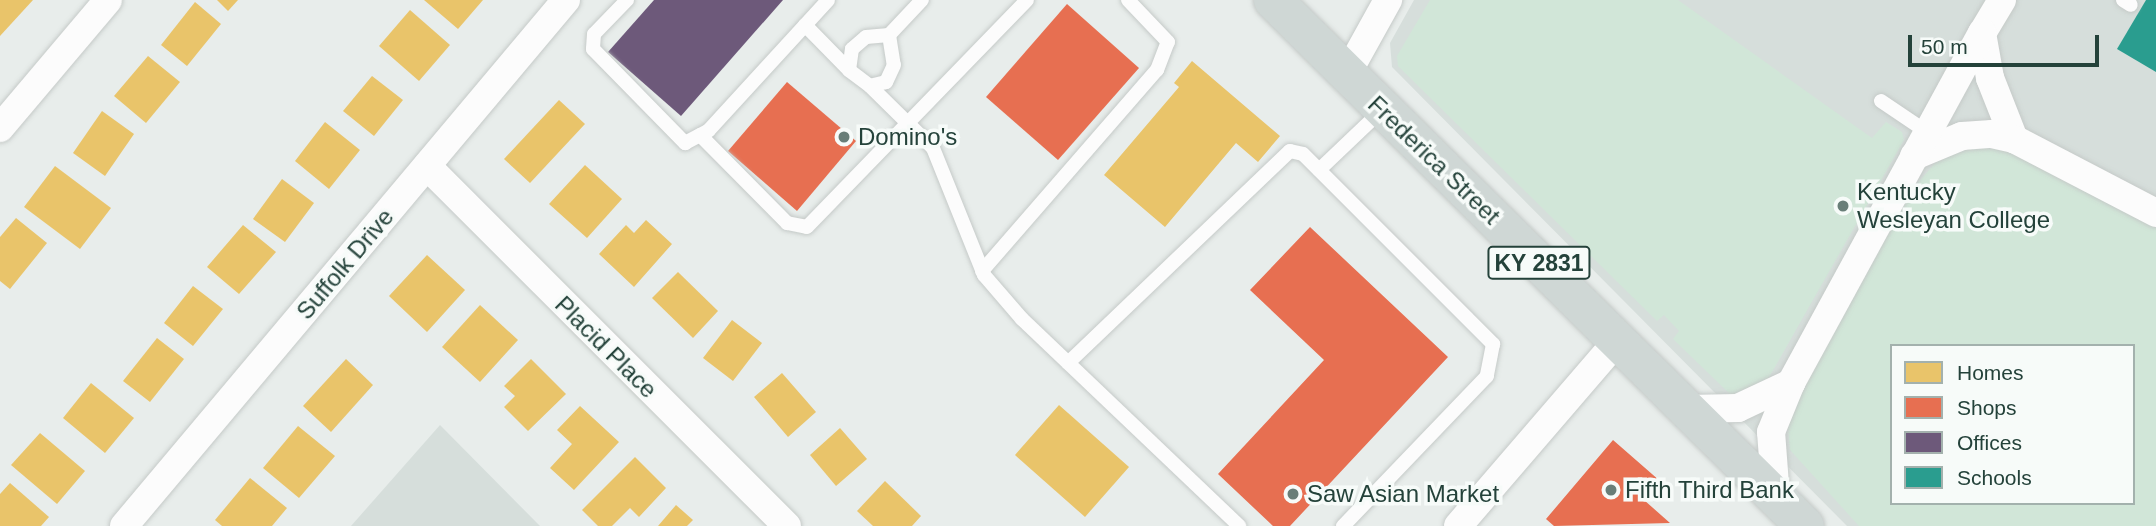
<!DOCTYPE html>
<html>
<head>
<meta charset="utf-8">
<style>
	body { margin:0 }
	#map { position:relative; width:2156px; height:526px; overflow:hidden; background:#e8edeb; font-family:Arial,sans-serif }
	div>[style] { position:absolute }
	.built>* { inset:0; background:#d6dedb }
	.green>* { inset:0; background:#d1e6d8 }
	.homes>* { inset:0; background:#e9c46a }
	.shops>* { inset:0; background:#e76f51 }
	.offices>* { inset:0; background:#6d597a }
	.schools>* { inset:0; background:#2a9d8f }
	.roads { filter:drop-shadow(0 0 2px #c5cac8) drop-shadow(0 0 2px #c5cac8) }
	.lane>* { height:14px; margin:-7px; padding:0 7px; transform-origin:7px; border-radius:7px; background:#fcfcfc }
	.street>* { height:28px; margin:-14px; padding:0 14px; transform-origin:14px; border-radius:14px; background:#fcfcfc }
	.primary>* { height:38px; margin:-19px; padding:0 19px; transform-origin:19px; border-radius:19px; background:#cfd7d5 }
	.dots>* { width:19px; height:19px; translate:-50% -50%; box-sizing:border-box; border:4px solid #f7fbf9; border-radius:50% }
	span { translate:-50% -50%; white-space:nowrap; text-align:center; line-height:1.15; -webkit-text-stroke:7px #f7fbf9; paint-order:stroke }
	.shield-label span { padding:2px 5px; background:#f7fbf9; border:2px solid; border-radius:5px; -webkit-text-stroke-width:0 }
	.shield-label { font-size:23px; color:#24423a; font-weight:700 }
	.poi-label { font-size:24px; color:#24423a }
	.left { translate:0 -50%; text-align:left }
	.street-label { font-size:24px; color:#24423a }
	.legend { position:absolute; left:1890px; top:344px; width:245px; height:161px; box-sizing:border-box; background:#f7fbf9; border:2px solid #a3b1ad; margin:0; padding:9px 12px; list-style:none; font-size:21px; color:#24423a }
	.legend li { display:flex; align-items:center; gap:14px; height:35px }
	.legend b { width:35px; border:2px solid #a3b1ad }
	.scale { position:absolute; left:1908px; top:35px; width:191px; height:32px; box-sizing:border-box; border:4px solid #24423a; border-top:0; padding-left:9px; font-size:21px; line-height:24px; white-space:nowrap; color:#24423a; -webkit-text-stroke:5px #f7fbf9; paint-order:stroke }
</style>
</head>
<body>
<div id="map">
	<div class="built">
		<div style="clip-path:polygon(evenodd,1414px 0,2156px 0,2156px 526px,1847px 526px,1392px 67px,1390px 43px,1414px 0,1892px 346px,2133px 346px,2133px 503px,1892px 503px,1892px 346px)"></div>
		<div style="clip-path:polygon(440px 425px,540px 526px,351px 526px)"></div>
	</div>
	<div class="green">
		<div style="clip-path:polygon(1430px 0,1678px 0,1872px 138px,1886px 122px,1902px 132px,1904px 140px,1768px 379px,1732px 396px,1673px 339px,1679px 331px,1664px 315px,1657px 321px,1398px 66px,1397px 56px)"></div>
		<div style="clip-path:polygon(evenodd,2001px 144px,2156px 226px,2156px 526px,1859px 526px,1790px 450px,1787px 416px,1794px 399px,1915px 186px,1936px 162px,1958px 151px,2001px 144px,1892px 346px,2133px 346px,2133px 503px,1892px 503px,1892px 346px)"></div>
	</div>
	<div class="homes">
		<div style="clip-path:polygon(0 0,33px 0,0 36px)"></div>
		<div style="clip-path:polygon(217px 0,238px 0,228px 11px)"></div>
		<div style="clip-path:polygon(424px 0,483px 0,458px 29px)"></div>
		<div style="clip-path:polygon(195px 2px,221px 24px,187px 66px,161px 45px)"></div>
		<div style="clip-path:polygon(410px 10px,450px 45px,419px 81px,379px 46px)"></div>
		<div style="clip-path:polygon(148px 56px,180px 82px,146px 123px,114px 96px)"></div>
		<div style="clip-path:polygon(1192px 61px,1280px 136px,1258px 162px,1236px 143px,1165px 227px,1104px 175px,1179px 87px,1174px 83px)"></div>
		<div style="clip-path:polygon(372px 76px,403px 100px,374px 136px,343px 111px)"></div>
		<div style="clip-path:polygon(559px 100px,585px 124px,530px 183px,504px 159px)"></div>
		<div style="clip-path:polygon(102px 111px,134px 134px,105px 176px,73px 153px)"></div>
		<div style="clip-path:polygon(325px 122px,360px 150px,329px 189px,295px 161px)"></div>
		<div style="clip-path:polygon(585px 165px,622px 199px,587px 238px,549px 204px)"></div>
		<div style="clip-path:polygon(55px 166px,111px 208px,80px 249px,24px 207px)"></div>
		<div style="clip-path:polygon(282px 179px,314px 203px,285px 242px,253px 219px)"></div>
		<div style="clip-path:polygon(16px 218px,47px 243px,10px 289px,0 281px,0 237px)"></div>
		<div style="clip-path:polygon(646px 220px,672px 244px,634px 287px,599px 254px,626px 225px,634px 233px)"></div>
		<div style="clip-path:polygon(243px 225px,276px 252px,239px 294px,207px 267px)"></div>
		<div style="clip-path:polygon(427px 255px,465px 290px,427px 332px,389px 296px)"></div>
		<div style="clip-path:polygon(678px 272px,718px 311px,693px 338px,652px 298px)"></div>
		<div style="clip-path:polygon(193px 286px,223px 309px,193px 346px,164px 323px)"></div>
		<div style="clip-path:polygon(480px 305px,518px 340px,480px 382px,442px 347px)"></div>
		<div style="clip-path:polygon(732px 320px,762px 343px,733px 381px,703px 358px)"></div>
		<div style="clip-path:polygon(157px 338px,184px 359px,150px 402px,123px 381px)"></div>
		<div style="clip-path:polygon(346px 359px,373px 385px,331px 432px,303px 406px)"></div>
		<div style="clip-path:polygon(531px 359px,566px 394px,528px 431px,504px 407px,515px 396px,504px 386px)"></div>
		<div style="clip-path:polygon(782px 373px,816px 412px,788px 437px,754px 397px)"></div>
		<div style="clip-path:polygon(91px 383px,134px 418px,105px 453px,63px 418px)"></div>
		<div style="clip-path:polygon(1059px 405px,1129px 467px,1085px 517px,1015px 455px)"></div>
		<div style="clip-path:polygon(580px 406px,619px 442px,574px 490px,550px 468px,572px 444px,557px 430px)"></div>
		<div style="clip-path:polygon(298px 426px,335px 456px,299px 498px,263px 468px)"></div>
		<div style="clip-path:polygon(840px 428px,867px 459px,836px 486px,810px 455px)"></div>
		<div style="clip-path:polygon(40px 433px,85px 471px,57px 504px,11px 465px)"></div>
		<div style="clip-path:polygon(635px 457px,666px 488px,639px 517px,630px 508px,612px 526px,598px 526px,582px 510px)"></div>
		<div style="clip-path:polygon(250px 478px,287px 508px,272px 526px,222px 526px,215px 520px)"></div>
		<div style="clip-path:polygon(885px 481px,921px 516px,912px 526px,873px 526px,857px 511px)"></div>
		<div style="clip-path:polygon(10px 483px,49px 517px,41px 526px,0 526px,0 494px)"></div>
		<div style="clip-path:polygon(676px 505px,693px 520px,687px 526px,658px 526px)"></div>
	</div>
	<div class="shops">
		<div style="clip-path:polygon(1067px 4px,1139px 68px,1058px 160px,986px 97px)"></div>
		<div style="clip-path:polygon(787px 82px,856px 141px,797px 211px,728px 151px)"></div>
		<div style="clip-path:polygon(1310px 227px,1448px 357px,1290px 526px,1273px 526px,1218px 474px,1324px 360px,1250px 290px)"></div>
		<div style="clip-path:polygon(1613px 440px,1660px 481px,1644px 500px,1670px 523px,1554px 526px,1546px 519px)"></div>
	</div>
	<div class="offices">
		<div style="clip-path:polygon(654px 0,783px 0,681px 116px,608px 52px)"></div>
	</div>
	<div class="schools">
		<div style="clip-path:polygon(2146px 0,2156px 0,2156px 72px,2117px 49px)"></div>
	</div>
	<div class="roads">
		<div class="lane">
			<div style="left:627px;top:0;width:47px;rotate:134.1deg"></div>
			<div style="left:594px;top:34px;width:15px;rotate:94deg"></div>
			<div style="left:593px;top:49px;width:132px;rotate:45.6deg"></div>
			<div style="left:685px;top:143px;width:27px;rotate:-28deg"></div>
			<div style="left:709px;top:130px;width:176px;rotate:-47.5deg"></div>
			<div style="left:2123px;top:0;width:9px;rotate:32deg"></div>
			<div style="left:805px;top:25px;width:63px;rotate:45.6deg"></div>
			<div style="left:889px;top:35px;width:30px;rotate:81deg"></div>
			<div style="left:894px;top:65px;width:19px;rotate:115deg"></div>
			<div style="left:886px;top:82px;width:16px;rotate:166deg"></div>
			<div style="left:870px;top:86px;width:26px;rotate:-143deg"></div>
			<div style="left:849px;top:70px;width:21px;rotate:-82deg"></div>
			<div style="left:852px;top:49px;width:18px;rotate:-41deg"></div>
			<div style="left:866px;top:37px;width:23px;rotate:-5deg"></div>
			<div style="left:889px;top:35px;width:48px;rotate:-46.7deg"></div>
			<div style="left:870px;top:86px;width:88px;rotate:44.5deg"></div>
			<div style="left:933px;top:148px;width:137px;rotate:68.1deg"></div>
			<div style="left:984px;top:275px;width:58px;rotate:49.2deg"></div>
			<div style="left:1022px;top:319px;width:300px;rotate:43.6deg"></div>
			<div style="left:1881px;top:101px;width:55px;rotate:34deg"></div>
			<div style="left:700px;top:135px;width:124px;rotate:45.3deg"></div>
			<div style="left:787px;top:223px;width:20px;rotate:11deg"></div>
			<div style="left:807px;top:227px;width:316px;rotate:-45.9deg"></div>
			<div style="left:1319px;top:170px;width:87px;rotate:-43.6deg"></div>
			<div style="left:982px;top:271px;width:267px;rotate:-49deg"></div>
			<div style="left:1157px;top:70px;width:30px;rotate:-69deg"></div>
			<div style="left:1168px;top:42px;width:58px;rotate:-133.6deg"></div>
			<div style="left:1068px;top:363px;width:307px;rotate:-43.7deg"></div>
			<div style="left:1290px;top:151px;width:13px;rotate:13deg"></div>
			<div style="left:1303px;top:154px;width:269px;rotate:45deg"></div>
			<div style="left:1493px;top:344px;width:33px;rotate:101deg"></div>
			<div style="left:1487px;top:376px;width:208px;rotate:133.8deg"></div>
		</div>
		<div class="street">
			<div style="left:2002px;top:0;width:39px;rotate:121deg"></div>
			<div style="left:1982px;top:33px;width:46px;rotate:79.9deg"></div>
			<div style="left:1990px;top:78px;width:66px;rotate:68.5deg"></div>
			<div style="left:2014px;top:139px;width:160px;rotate:27.5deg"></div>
			<div style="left:1347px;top:74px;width:85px;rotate:-61deg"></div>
			<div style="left:0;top:128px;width:167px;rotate:-49.8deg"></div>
			<div style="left:1914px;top:156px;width:52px;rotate:-22.6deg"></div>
			<div style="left:1962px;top:136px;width:30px;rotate:-4deg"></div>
			<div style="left:1992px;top:134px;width:23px;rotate:13deg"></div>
			<div style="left:427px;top:166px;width:509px;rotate:45deg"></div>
			<div style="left:1687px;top:409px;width:51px;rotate:-1.1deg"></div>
			<div style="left:1738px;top:408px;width:59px;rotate:-25.3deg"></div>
			<div style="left:1791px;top:383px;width:399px;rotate:-61.4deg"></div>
			<div style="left:1776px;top:498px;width:66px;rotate:-94.3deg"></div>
			<div style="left:1771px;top:432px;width:53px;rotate:-67.8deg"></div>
			<div style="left:124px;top:526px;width:687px;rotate:-49.96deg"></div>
			<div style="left:1458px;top:526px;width:245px;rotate:-49.3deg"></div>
		</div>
		<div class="primary">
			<div style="left:1273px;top:0;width:748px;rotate:44.68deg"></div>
		</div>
	</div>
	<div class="dots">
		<div style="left:844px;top:137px;background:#697e78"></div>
		<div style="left:1843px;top:206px;background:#697e78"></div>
		<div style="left:1611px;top:490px;background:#697e78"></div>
		<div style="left:1293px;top:494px;background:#697e78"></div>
	</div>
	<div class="shield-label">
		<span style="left:1539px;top:263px">KY 2831</span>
	</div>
	<div class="poi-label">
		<span class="left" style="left:858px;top:137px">Domino's</span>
		<span class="left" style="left:1857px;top:206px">Kentucky<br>Wesleyan College</span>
		<span class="left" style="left:1625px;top:490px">Fifth Third Bank</span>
		<span class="left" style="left:1307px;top:494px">Saw Asian Market</span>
	</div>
	<div class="street-label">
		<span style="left:1434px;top:160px;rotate:44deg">Frederica Street</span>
		<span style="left:345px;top:264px;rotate:-50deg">Suffolk Drive</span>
		<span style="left:606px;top:347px;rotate:45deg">Placid Place</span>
	</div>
	<ul class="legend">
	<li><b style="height:19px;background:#e9c46a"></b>Homes</li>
	<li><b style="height:19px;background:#e76f51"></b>Shops</li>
	<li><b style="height:19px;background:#6d597a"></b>Offices</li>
	<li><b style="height:19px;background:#2a9d8f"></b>Schools</li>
	</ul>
	<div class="scale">50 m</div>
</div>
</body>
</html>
